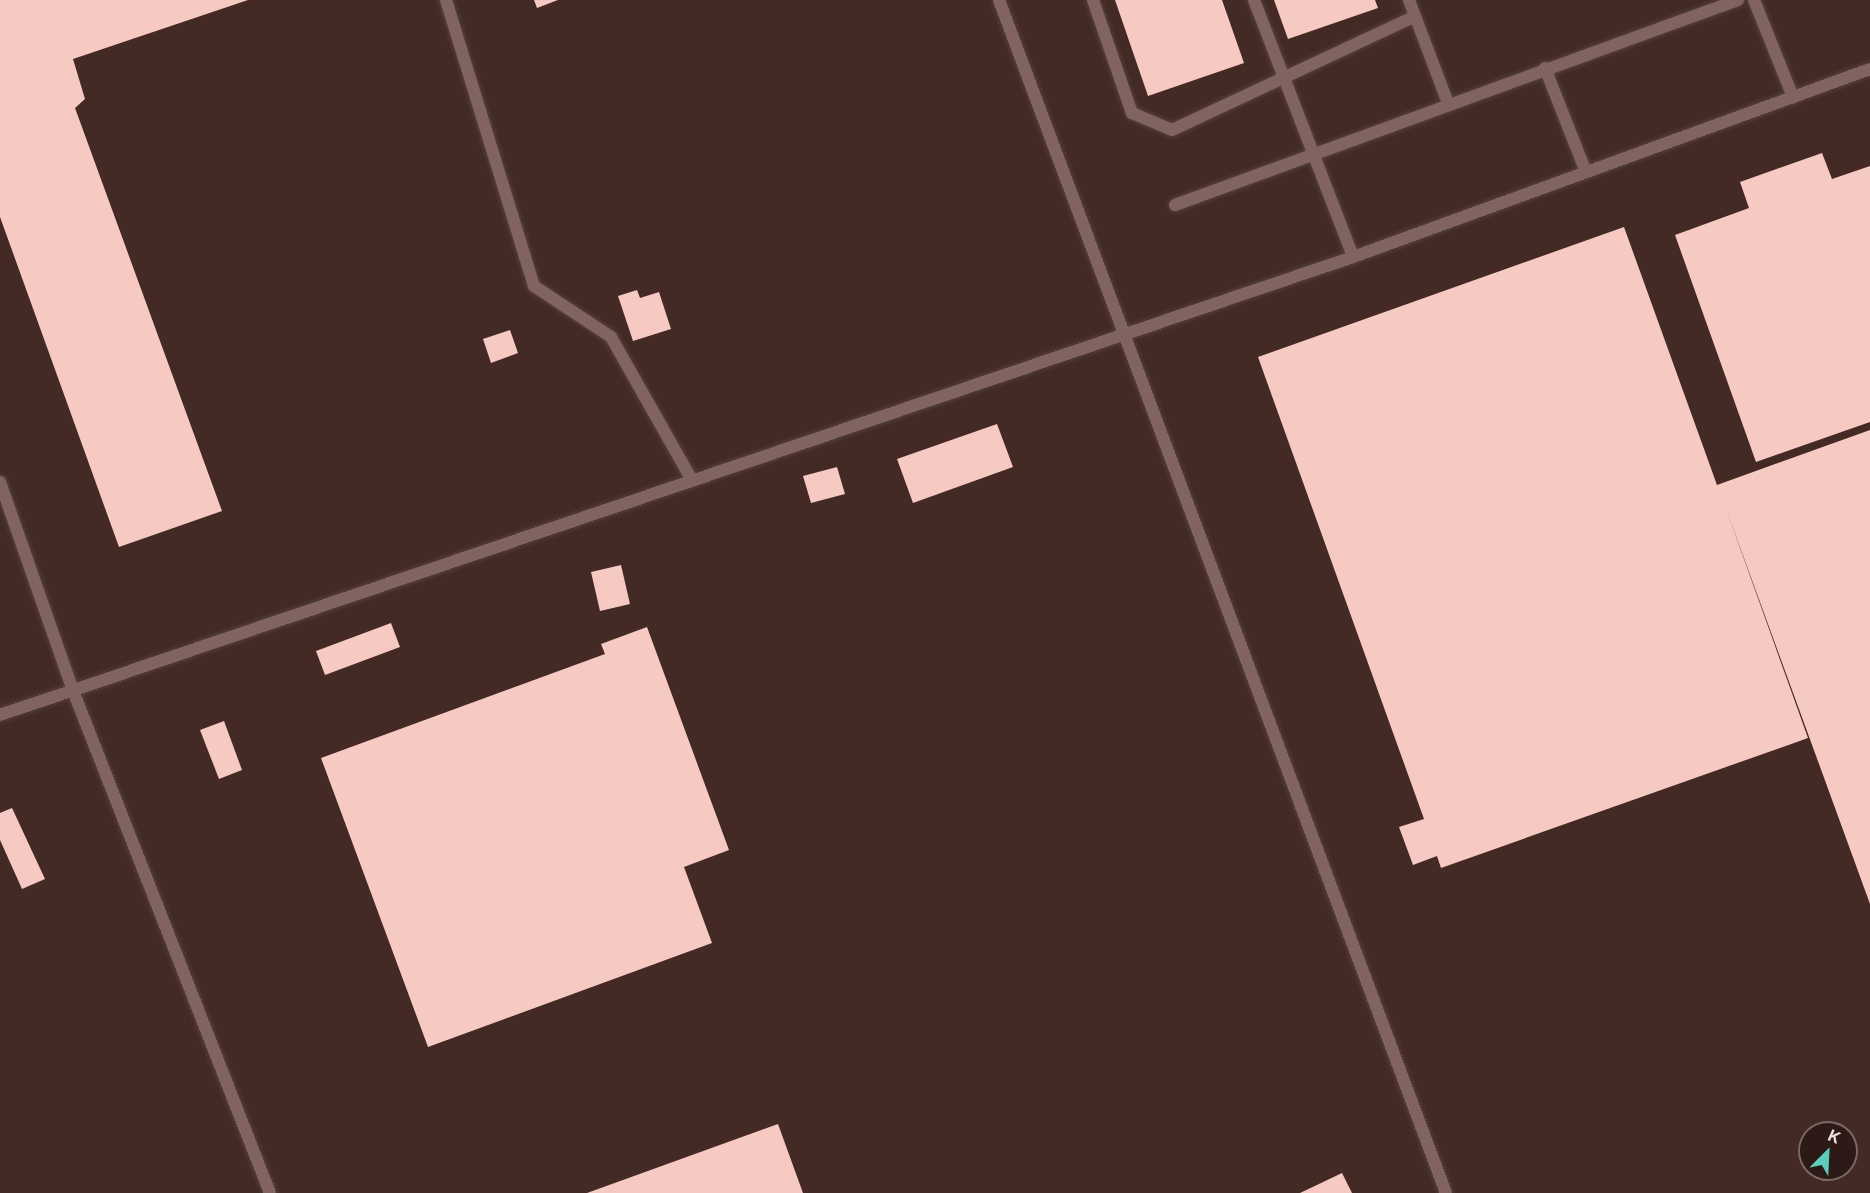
<!DOCTYPE html>
<html>
<head>
<meta charset="utf-8">
<style>
	body { margin:0 }
	#map { position:relative; width:1870px; height:1193px; overflow:hidden; background:#372420; font-family:Inter,sans-serif }
	div>[style] { position:absolute }
	.built>* { inset:0; background:#442a25 }
	.building>* { inset:0; background:#f6cac2 }
	.roads { filter:drop-shadow(0 0 2px #54423e) drop-shadow(0 0 2px #54423e) }
	.service>* { height:12px; margin:-6px; padding:0 6px; transform-origin:6px; border-radius:6px; background:#81645f }
	.minor>* { height:12px; margin:-6px; padding:0 6px; transform-origin:6px; border-radius:6px; background:#81645f }
	span { translate:-50% -50%; white-space:nowrap; text-align:center; line-height:1.15; -webkit-text-stroke:6px #2d1a17; paint-order:stroke }
	.north { position:absolute; left:1798px; top:1121px; width:60px; height:60px; box-sizing:border-box; background:#2d1a17; border:2px solid #796866; border-radius:50%; rotate:24deg; font-size:16px; font-weight:700; line-height:24px; text-align:center; color:#ecdedc }
	.north::after { content:''; display:block; margin:auto; width:21px; height:27px; background:#5bcebb; clip-path:polygon(50% 0,100% 100%,50% 72%,0 100%) }
</style>
</head>
<body>
<div id="map">
	<div class="built">
		<div style="clip-path:polygon(evenodd,0 0,1870px 0,1870px 1193px,0 1193px,0 0,1810px 1133px,1846px 1133px,1846px 1169px,1810px 1169px,1810px 1133px)"></div>
	</div>
	<div class="building">
		<div style="clip-path:polygon(0 0,248px 0,73px 59px,85px 99px,75px 108px,222px 511px,119px 547px,0 217px)"></div>
		<div style="clip-path:polygon(534px 0,558px 0,537px 8px)"></div>
		<div style="clip-path:polygon(1115px 0,1222px 0,1244px 63px,1148px 96px)"></div>
		<div style="clip-path:polygon(1274px 0,1375px 0,1378px 8px,1288px 39px)"></div>
		<div style="clip-path:polygon(1822px 153px,1832px 179px,1870px 166px,1870px 422px,1756px 462px,1675px 235px,1749px 208px,1740px 182px)"></div>
		<div style="clip-path:polygon(1624px 227px,1717px 485px,1870px 430px,1870px 904px,1725px 506px,1808px 738px,1441px 868px,1437px 856px,1413px 865px,1399px 827px,1424px 819px,1258px 357px)"></div>
		<div style="clip-path:polygon(637px 290px,640px 298px,659px 292px,671px 329px,633px 341px,618px 296px)"></div>
		<div style="clip-path:polygon(510px 330px,518px 353px,491px 363px,483px 339px)"></div>
		<div style="clip-path:polygon(997px 424px,1013px 467px,913px 503px,897px 459px)"></div>
		<div style="clip-path:polygon(837px 467px,845px 494px,811px 503px,803px 476px)"></div>
		<div style="clip-path:polygon(621px 565px,630px 604px,600px 611px,591px 572px)"></div>
		<div style="clip-path:polygon(391px 623px,400px 647px,325px 675px,316px 651px)"></div>
		<div style="clip-path:polygon(647px 627px,729px 850px,684px 867px,712px 943px,428px 1047px,321px 758px,605px 654px,601px 644px)"></div>
		<div style="clip-path:polygon(224px 721px,242px 770px,219px 779px,200px 730px)"></div>
		<div style="clip-path:polygon(12px 808px,45px 879px,22px 889px,0 840px,0 813px)"></div>
		<div style="clip-path:polygon(778px 1124px,803px 1193px,587px 1193px)"></div>
		<div style="clip-path:polygon(1342px 1173px,1352px 1193px,1300px 1193px)"></div>
	</div>
	<div class="roads">
		<div class="service">
			<div style="left:446px;top:0;width:299px;rotate:72.9deg"></div>
			<div style="left:534px;top:286px;width:92px;rotate:33.5deg"></div>
			<div style="left:611px;top:337px;width:164px;rotate:60.5deg"></div>
			<div style="left:1093px;top:0;width:120px;rotate:71deg"></div>
			<div style="left:1132px;top:113px;width:43px;rotate:23deg"></div>
			<div style="left:1172px;top:130px;width:268px;rotate:-25.1deg"></div>
			<div style="left:1254px;top:0;width:275px;rotate:68.9deg"></div>
			<div style="left:1409px;top:0;width:110px;rotate:69.3deg"></div>
			<div style="left:1754px;top:0;width:105px;rotate:68.1deg"></div>
			<div style="left:1545px;top:68px;width:112px;rotate:68.5deg"></div>
			<div style="left:1175px;top:205px;width:599px;rotate:-20.01deg"></div>
		</div>
		<div class="minor">
			<div style="left:999px;top:0;width:1274px;rotate:69.46deg"></div>
			<div style="left:0;top:482px;width:218px;rotate:70.7deg"></div>
			<div style="left:72px;top:688px;width:542px;rotate:68.59deg"></div>
			<div style="left:0;top:715px;width:1428px;rotate:-18.7deg"></div>
			<div style="left:1353px;top:257px;width:550px;rotate:-19.98deg"></div>
		</div>
	</div>
	<div class="north">K</div>
</div>
</body>
</html>
